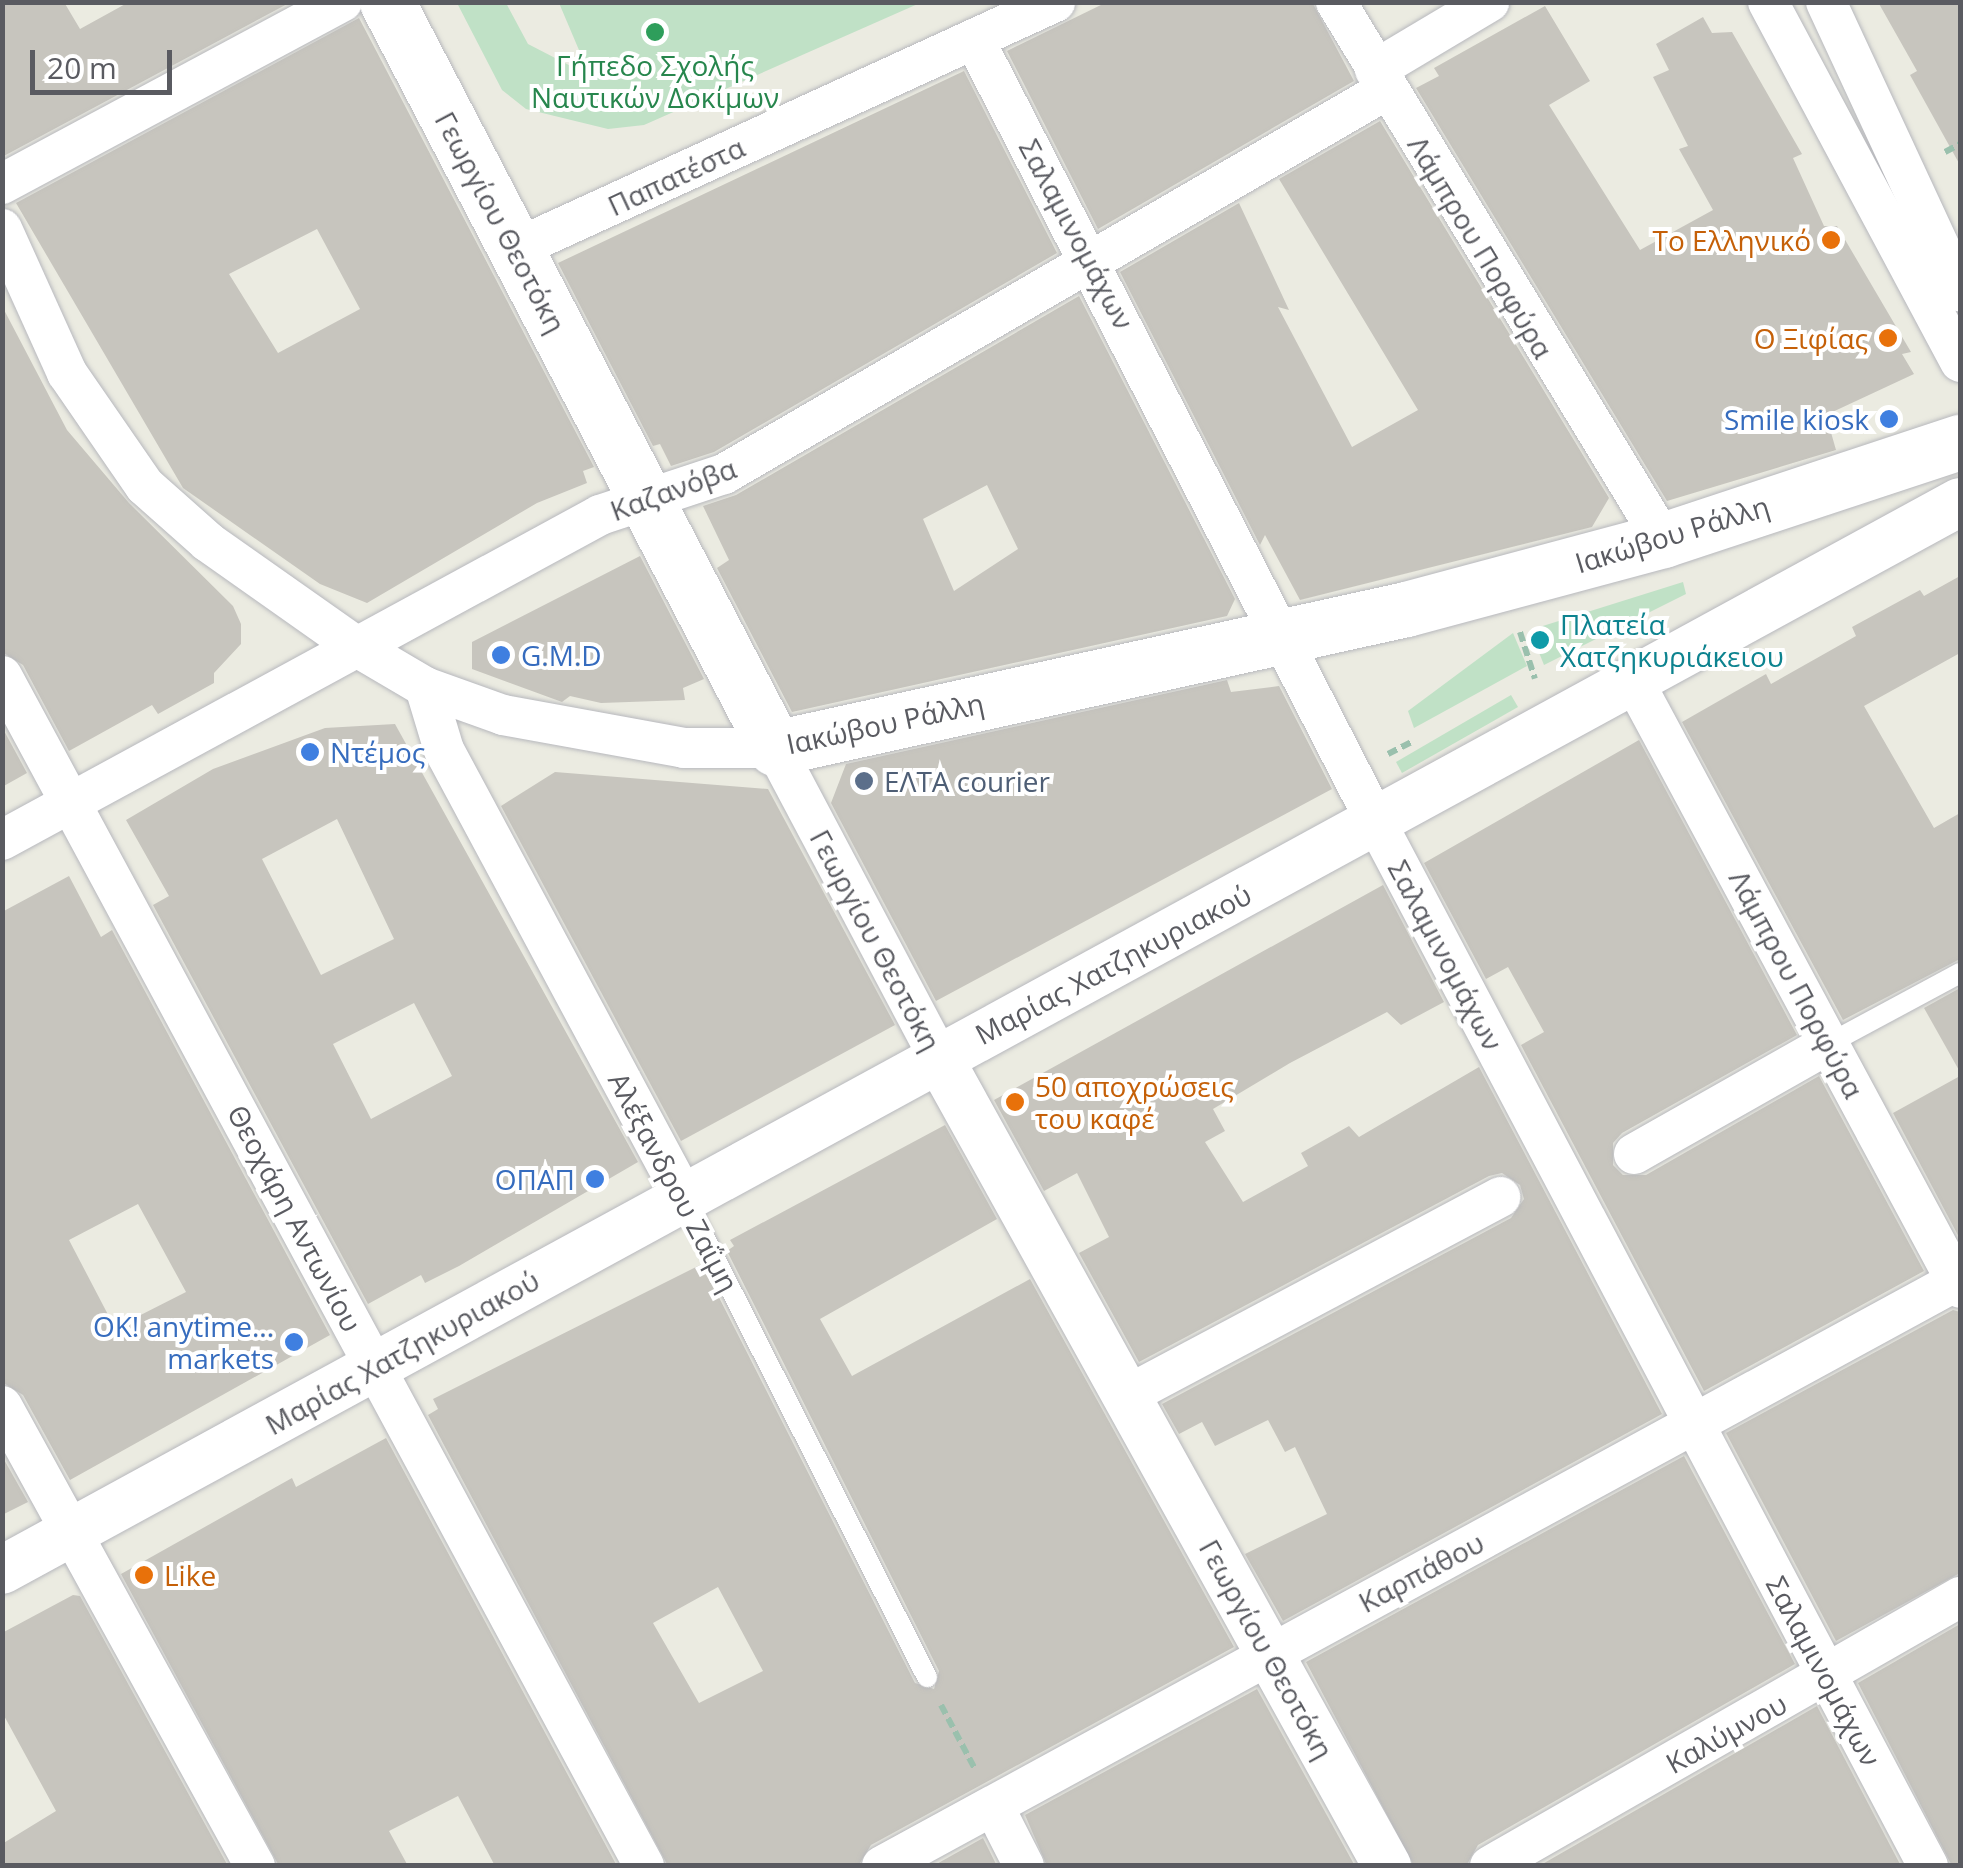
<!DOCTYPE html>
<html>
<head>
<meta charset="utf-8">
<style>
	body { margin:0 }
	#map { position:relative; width:1963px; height:1868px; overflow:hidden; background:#ebebe1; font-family:"Open Sans",sans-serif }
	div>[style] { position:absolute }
	.green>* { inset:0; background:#c0e1c6 }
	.building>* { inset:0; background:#c7c5be }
	.path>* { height:6px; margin-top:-3px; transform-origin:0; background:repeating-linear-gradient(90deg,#9ac0ad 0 10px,transparent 0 15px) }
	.roads { filter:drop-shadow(0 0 2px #b7b8bd) drop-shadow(0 0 2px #b7b8bd) }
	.service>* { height:20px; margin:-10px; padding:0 10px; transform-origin:10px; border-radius:10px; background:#fff }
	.minor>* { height:40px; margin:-20px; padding:0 20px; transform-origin:20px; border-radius:20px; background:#fff }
	.tertiary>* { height:48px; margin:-24px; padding:0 24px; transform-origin:24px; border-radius:24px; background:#fff }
	.secondary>* { height:55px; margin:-27.5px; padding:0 27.5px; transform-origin:27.5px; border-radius:27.5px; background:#fff }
	.dots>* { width:28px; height:28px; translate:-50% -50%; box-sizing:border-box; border:5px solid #fff; border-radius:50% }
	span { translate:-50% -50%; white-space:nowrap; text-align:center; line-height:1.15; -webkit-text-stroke:8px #fff; paint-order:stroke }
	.leisure-label { font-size:28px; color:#27864d }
	.street-label { font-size:28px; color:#5a5b61 }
	.food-label { font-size:28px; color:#c56008 }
	.right { translate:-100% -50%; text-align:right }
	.left { translate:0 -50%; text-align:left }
	.shop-label { font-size:28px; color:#366cbe }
	.culture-label { font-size:28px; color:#0d838f }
	.service-label { font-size:28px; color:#4e5e75 }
	.frame { position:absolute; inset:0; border:5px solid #5a5b61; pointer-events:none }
	.scale { position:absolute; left:30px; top:50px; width:142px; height:45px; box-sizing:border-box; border:5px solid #5a5b61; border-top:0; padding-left:12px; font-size:30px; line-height:35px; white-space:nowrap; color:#5a5b61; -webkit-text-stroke:8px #fff; paint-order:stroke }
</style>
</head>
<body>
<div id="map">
	<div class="green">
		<div style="clip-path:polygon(457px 3px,506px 3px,528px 44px,590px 76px,559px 3px,920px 3px,644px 125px,608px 129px,526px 109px,502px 90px)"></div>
		<div style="clip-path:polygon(1683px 582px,1686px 594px,1544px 665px,1530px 630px)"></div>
		<div style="clip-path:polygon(1513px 633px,1527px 666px,1414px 728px,1408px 711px)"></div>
		<div style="clip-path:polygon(1511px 695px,1518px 707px,1402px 773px,1396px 762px)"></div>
	</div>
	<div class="building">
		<div style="clip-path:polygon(2px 2px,64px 2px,80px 29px,129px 2px,291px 2px,2px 157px)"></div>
		<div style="clip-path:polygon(1107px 2px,1312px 2px,1354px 81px,1098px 229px,1007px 51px)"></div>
		<div style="clip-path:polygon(1878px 2px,1960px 2px,1960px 165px,1910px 75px,1917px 71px)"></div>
		<div style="clip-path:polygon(1545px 6px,1590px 81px,1549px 105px,1640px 250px,1713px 210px,1679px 149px,1688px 146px,1653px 77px,1669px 70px,1656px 44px,1703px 17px,1712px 33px,1732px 32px,1802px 154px,1793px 158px,1824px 226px,1837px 226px,1911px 352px,1902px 354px,1914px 374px,1826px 415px,1836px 450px,1667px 501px,1416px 88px,1439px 76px,1434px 68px)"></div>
		<div style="clip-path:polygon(evenodd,359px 18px,594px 467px,583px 471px,587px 483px,537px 503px,367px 603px,320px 584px,183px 488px,16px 203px,359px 18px,317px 229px,360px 309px,278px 353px,229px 274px,317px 229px)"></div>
		<div style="clip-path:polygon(964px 71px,1057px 253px,714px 452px,671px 466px,660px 444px,653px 446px,558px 263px)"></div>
		<div style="clip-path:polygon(1380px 121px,1609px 498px,1592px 527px,1300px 600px,1265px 535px,1260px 545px,1120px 272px,1239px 203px,1289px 310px,1278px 307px,1352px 447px,1418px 410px,1279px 179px)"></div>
		<div style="clip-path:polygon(evenodd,1079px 296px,1235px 599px,1227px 616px,792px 712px,717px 568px,729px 560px,703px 506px,736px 495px,1079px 296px,987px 485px,1018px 549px,954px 591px,923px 519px,987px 485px)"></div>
		<div style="clip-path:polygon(2px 306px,67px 430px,129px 503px,233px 606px,241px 624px,241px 644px,214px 673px,214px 683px,158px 714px,152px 705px,69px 751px,23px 665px,2px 652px)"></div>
		<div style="clip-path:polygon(640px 556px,704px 679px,683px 688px,685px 700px,601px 703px,570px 696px,562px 702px,472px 669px,472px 642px)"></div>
		<div style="clip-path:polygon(1960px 576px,1960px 653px,1864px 706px,1934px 828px,1960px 813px,1960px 959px,1843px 1020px,1682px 722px,1766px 674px,1771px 684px,1856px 636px,1852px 627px,1920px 590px,1924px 596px)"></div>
		<div style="clip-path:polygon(1227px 680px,1231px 692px,1279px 686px,1332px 789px,936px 1001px,831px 803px,846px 764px)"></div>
		<div style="clip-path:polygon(evenodd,395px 724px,638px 1162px,459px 1266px,425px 1283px,421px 1275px,368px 1304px,153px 905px,169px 896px,126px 820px,213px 769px,325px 728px,395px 724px,337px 819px,394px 939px,321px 975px,262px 859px,337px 819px,395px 724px,414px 1003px,452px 1076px,371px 1119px,333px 1044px,414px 1003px)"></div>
		<div style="clip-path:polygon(2px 727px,27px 773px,2px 787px)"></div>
		<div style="clip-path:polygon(1639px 740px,1797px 1035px,1622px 1133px,1613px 1143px,1613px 1165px,1623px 1175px,1646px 1175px,1819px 1076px,1924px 1271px,1704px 1391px,1521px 1045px,1544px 1032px,1508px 967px,1486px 979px,1424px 863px)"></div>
		<div style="clip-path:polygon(555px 772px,768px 789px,895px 1025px,681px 1141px,501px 806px)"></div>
		<div style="clip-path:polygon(evenodd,69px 876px,101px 937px,112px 930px,330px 1335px,70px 1480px,23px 1395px,2px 1382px,2px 912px,69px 876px,138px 1204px,186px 1292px,115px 1328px,69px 1240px,138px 1204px)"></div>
		<div style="clip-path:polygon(1383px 885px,1444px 1002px,1401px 1025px,1387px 1012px,1290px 1063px,1213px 1109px,1225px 1131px,1205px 1142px,1243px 1202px,1308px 1166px,1301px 1153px,1349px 1126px,1359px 1137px,1479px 1067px,1662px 1414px,1283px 1621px,1245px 1554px,1327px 1514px,1295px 1447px,1285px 1452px,1268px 1420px,1215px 1446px,1202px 1422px,1179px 1434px,1162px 1404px,1511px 1218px,1524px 1199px,1520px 1185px,1502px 1173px,1489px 1176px,1139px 1362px,1079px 1253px,1109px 1237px,1077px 1173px,1044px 1191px,994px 1100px)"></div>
		<div style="clip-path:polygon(1960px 988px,1960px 1072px,1924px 1008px)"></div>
		<div style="clip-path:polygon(1960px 1076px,1960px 1239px,1893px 1113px)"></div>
		<div style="clip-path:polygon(evenodd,945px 1125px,997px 1219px,820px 1319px,852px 1376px,1030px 1279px,1234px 1647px,871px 1845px,858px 1866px,668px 1866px,428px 1415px,438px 1409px,433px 1399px,702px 1264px,915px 1683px,934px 1689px,939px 1671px,727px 1251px,734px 1246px,730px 1240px,945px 1125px,718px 1587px,763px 1671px,699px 1703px,653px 1623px,718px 1587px)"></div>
		<div style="clip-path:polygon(1953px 1310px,1960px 1312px,1960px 1573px,1836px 1641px,1726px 1433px)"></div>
		<div style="clip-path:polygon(386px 1438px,617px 1866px,495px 1866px,458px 1796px,389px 1831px,408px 1866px,279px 1866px,121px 1574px,292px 1478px,296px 1487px)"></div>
		<div style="clip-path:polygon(2px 1456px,28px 1502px,2px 1515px)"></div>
		<div style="clip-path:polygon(1684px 1456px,1795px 1664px,1478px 1845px,1466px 1866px,1414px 1866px,1306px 1662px)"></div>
		<div style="clip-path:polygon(73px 1595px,80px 1596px,228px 1866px,2px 1866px,2px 1844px,56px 1811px,2px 1712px,2px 1633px)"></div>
		<div style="clip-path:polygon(1960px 1624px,1960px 1866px,1952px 1866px,1858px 1683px)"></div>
		<div style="clip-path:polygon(1257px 1689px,1355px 1866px,1047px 1866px,1025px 1815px)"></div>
		<div style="clip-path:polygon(1817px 1706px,1901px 1866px,1539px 1866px)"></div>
		<div style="clip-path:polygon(983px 1838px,997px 1866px,933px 1866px)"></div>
	</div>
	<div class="path">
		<div style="left:1945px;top:152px;width:17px;rotate:-28deg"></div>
		<div style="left:1520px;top:632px;width:49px;rotate:72.3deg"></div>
		<div style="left:1388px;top:754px;width:28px;rotate:-27deg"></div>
		<div style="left:941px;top:1705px;width:72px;rotate:62deg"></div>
	</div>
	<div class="roads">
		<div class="service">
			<div style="left:1830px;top:1043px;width:148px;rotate:-28.3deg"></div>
			<div style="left:685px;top:1199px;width:536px;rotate:63.15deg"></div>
		</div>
		<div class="minor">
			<div style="left:1336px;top:2px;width:630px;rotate:58.71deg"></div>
			<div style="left:1768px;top:2px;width:408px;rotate:61.9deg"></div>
			<div style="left:1826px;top:2px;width:319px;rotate:65.1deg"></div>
			<div style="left:974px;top:39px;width:880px;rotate:62.82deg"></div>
			<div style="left:1376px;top:822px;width:1181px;rotate:62.13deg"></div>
			<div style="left:1375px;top:70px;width:133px;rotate:-30.8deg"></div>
			<div style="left:2px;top:184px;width:386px;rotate:-28.2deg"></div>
			<div style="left:2px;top:229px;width:158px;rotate:65.7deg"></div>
			<div style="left:67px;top:373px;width:137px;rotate:55.4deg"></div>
			<div style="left:145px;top:486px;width:84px;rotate:41.6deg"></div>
			<div style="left:208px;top:542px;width:182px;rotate:35.2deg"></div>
			<div style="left:357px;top:647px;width:79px;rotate:30.5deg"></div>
			<div style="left:425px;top:687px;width:83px;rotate:19.7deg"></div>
			<div style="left:503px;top:715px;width:184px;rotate:10.3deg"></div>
			<div style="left:684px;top:748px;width:91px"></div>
			<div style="left:775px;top:748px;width:351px;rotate:62.1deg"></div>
			<div style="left:515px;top:249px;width:594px;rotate:-24.58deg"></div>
			<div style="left:2px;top:676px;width:1352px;rotate:61.65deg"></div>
			<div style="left:1633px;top:680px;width:690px;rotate:61.73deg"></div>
			<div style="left:425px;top:687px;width:66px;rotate:73.2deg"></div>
			<div style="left:444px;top:750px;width:510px;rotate:61.78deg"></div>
			<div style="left:2px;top:840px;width:681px;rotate:-28.52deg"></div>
			<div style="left:600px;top:515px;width:131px;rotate:-18.3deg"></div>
			<div style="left:724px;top:474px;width:765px;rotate:-30.12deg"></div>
			<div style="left:1634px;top:1154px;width:225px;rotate:-29.5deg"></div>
			<div style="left:1126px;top:1396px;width:424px;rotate:-28deg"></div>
			<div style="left:2px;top:1406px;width:525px;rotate:61.19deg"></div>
			<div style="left:994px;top:1807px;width:66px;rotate:63deg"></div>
			<div style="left:882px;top:1866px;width:1227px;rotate:-28.57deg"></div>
			<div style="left:1490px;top:1866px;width:542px;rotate:-29.78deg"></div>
		</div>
		<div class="tertiary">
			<div style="left:939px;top:1058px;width:924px;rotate:60.99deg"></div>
			<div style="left:2px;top:1570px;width:2230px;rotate:-28.61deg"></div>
		</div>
		<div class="secondary">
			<div style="left:387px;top:2px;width:841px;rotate:62.52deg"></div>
			<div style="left:775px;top:748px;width:646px;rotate:-12.42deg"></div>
			<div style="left:1406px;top:609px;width:266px;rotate:-15deg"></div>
			<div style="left:1663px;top:540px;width:313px;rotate:-18.3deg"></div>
		</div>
	</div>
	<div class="dots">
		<div style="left:655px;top:32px;background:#2e9e5b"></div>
		<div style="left:1831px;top:240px;background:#e8710a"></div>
		<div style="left:1888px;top:338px;background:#e8710a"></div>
		<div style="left:1889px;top:419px;background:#3f7fe0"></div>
		<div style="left:1540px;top:640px;background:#0f9aa8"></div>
		<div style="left:501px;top:655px;background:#3f7fe0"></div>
		<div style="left:310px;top:752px;background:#3f7fe0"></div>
		<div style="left:864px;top:781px;background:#5c6f8a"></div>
		<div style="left:1015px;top:1102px;background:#e8710a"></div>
		<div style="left:595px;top:1179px;background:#3f7fe0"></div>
		<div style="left:294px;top:1342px;background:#3f7fe0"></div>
		<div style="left:144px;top:1575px;background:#e8710a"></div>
	</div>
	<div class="leisure-label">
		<span style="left:655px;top:81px">Γήπεδο Σχολής<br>Ναυτικών Δοκίμων</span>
	</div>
	<div class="street-label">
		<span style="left:676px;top:176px;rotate:-25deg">Παπατέστα</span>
		<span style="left:501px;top:222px;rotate:62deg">Γεωργίου Θεοτόκη</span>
		<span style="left:1077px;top:234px;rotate:62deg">Σαλαμινομάχων</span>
		<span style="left:1481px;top:247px;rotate:59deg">Λάμπρου Πορφύρα</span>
		<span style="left:673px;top:489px;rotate:-20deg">Καζανόβα</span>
		<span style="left:1672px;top:534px;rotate:-17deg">Ιακώβου Ράλλη</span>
		<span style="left:885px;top:723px;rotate:-12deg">Ιακώβου Ράλλη</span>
		<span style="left:876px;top:940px;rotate:62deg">Γεωργίου Θεοτόκη</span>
		<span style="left:1446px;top:955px;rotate:62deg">Σαλαμινομάχων</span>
		<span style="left:1113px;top:964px;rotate:-28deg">Μαρίας Χατζηκυριακού</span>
		<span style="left:1797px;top:984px;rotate:62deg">Λάμπρου Πορφύρα</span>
		<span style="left:674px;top:1182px;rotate:62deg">Αλέξανδρου Ζαΐμη</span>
		<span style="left:295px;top:1218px;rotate:62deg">Θεοχάρη Αντωνίου</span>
		<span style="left:402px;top:1352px;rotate:-29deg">Μαρίας Χατζηκυριακού</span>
		<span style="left:1421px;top:1572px;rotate:-28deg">Καρπάθου</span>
		<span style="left:1267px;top:1649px;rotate:61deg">Γεωργίου Θεοτόκη</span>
		<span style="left:1824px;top:1671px;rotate:62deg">Σαλαμινομάχων</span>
		<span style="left:1726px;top:1733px;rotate:-29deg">Καλύμνου</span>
	</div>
	<div class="food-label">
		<span class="right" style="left:1811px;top:240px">Το Ελληνικό</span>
		<span class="right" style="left:1868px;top:338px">Ο Ξιφίας</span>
		<span class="left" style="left:1035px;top:1102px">50 αποχρώσεις<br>του καφέ</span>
		<span class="left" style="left:164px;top:1575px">Like</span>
	</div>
	<div class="shop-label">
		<span class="right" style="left:1869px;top:419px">Smile kiosk</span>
		<span class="left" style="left:521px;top:655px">G.M.D</span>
		<span class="left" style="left:330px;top:752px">Ντέμος</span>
		<span class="right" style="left:575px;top:1179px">ΟΠΑΠ</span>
		<span class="right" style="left:274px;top:1342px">OK! anytime...<br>markets</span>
	</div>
	<div class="culture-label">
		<span class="left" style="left:1560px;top:640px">Πλατεία<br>Χατζηκυριάκειου</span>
	</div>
	<div class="service-label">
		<span class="left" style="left:884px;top:781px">ΕΛΤΑ courier</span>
	</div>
	<div class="frame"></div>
	<div class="scale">20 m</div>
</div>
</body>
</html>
